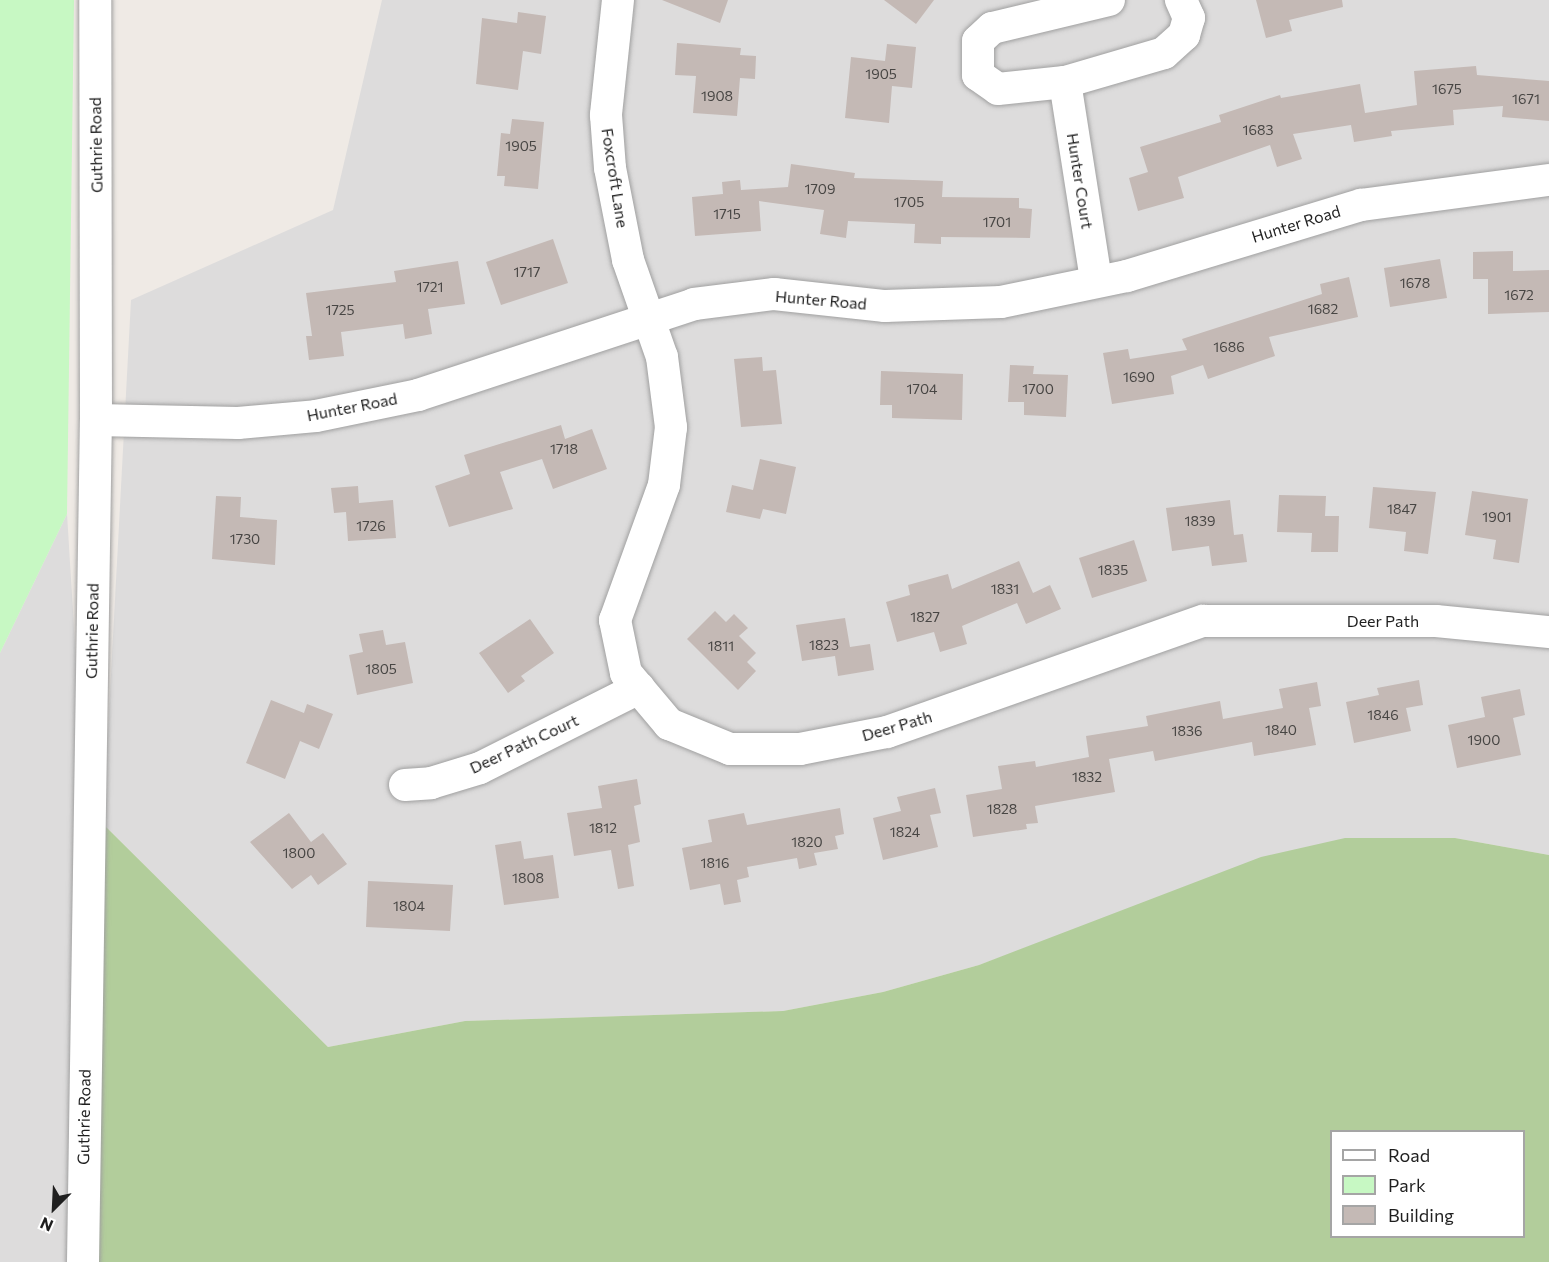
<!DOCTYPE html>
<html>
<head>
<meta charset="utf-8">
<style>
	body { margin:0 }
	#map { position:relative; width:1549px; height:1262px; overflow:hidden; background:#efeae5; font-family:Commissioner,sans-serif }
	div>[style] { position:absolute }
	.residential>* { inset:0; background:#dddcdc }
	.forest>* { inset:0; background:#b2cd9b }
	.park>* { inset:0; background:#c7f8c3 }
	.building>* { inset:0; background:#c4b9b5 }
	.roads { filter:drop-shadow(0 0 2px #a0a0a0) drop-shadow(0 0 2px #a0a0a0) }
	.minor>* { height:32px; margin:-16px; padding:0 16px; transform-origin:16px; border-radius:16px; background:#fff }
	span { translate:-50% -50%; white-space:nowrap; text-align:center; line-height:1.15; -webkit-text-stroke:4.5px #fff; paint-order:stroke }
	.number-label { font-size:14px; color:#484644 }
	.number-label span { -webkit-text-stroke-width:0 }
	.street-label { font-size:16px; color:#1f1f1f }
	.legend { position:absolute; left:1330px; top:1130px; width:195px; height:108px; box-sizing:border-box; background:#fff; border:2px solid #a5a5a5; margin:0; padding:8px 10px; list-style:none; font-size:18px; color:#1f1f1f }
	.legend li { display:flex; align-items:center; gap:12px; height:30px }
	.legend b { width:30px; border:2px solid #a5a5a5 }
	.north { position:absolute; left:24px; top:1178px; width:60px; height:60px; -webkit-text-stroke:4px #fff; paint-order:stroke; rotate:204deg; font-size:16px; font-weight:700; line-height:24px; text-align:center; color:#1f1f1f }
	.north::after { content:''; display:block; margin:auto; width:21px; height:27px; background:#1f1f1f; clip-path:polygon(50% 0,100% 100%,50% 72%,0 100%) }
</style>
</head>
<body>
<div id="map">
	<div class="residential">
		<div style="clip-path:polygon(382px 0,1549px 0,1549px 855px,1455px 838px,1093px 923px,979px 965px,883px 992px,783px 1011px,465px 1021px,328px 1047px,103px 824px,131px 300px,333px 210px)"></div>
		<div style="clip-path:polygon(67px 514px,79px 709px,68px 1262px,0 1262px,0 653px)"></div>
	</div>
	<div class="forest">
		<div style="clip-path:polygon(evenodd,103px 824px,328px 1047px,465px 1021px,783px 1011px,883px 992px,979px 965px,1261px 857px,1345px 838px,1455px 838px,1549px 855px,1549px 1262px,97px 1262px,103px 824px,1332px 1132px,1524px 1132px,1524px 1236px,1332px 1236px,1332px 1132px)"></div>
	</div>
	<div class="park">
		<div style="clip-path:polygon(0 0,74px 0,67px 514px,0 653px)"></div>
	</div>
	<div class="building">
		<div style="clip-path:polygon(662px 0,728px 0,720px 23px)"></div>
		<div style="clip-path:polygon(884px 0,934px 0,916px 24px)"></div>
		<div style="clip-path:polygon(1256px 0,1342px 0,1343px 7px,1289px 20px,1292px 31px,1266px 38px)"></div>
		<div style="clip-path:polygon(518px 12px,546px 16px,541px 54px,523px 51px,518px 90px,476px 84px,482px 18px,517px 23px)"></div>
		<div style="clip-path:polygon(677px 43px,741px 48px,740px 55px,756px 56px,755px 79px,740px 78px,737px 116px,693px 113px,696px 76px,675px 75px)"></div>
		<div style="clip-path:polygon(887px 44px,916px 47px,912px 88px,892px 86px,889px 123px,845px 118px,851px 57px,885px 61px)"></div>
		<div style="clip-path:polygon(1476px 66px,1477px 75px,1549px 81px,1549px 121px,1502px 117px,1503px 106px,1453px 110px,1454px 125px,1391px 131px,1392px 136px,1354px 142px,1351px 125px,1293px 134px,1302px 159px,1277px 167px,1270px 145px,1178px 177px,1184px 198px,1138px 211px,1129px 178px,1148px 172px,1140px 147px,1221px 122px,1219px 115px,1280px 95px,1281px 98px,1360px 84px,1365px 113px,1417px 105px,1414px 71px)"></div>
		<div style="clip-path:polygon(512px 119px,544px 122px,538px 189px,504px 186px,505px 176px,497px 176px,501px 133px,510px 134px)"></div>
		<div style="clip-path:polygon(791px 164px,855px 173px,854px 178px,943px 181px,942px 197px,1019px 198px,1019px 208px,1032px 209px,1030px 238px,941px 237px,941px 244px,914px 243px,915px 224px,848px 221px,846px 238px,820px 234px,824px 210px,759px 201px,761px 231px,695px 236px,692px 197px,723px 194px,722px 182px,740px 180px,741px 190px,788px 187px)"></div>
		<div style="clip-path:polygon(553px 239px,568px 283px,501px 305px,486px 262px)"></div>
		<div style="clip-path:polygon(1513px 251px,1513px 271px,1549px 270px,1549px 312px,1488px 314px,1488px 279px,1473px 279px,1473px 252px)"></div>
		<div style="clip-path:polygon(1440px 259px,1447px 298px,1390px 307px,1384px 268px)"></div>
		<div style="clip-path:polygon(458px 261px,465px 304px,428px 309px,432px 334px,405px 339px,403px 324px,341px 332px,344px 356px,309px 360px,306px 336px,312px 336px,306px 293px,396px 282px,394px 271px)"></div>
		<div style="clip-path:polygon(1349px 277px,1358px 317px,1269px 337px,1275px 356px,1208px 379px,1203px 365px,1171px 376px,1174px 394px,1112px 404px,1103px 353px,1128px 349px,1130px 359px,1187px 350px,1182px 339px,1322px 294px,1320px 284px)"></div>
		<div style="clip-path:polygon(762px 357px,763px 371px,776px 370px,782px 424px,741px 427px,734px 359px)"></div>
		<div style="clip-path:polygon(1010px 365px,1034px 366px,1033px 374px,1068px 375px,1066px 417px,1024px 415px,1024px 402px,1008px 402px)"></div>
		<div style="clip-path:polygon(881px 371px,963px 374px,962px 420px,892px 418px,892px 405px,880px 405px)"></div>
		<div style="clip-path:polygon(561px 425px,565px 439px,592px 429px,607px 469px,553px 489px,542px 459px,500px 472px,513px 509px,449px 527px,435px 486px,470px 474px,464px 455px)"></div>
		<div style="clip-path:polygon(760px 459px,796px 467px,786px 514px,763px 509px,760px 519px,726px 512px,732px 485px,753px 490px)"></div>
		<div style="clip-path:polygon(358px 486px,359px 503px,393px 500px,396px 538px,348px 541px,346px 512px,334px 513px,331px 488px)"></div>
		<div style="clip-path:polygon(1373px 487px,1436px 492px,1428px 554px,1404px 551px,1406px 532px,1369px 528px)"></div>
		<div style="clip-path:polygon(1472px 491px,1528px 499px,1519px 563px,1493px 559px,1496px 540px,1465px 535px)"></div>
		<div style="clip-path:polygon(1279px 495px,1326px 496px,1325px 516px,1339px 516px,1338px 552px,1311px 552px,1312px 533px,1277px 532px)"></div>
		<div style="clip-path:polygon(216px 496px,241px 497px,240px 517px,277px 520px,275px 565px,212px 559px)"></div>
		<div style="clip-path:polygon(1230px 500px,1234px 535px,1243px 534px,1247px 562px,1212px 566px,1209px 546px,1172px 551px,1166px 508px)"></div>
		<div style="clip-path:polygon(1134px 540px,1147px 581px,1092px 598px,1079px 558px)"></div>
		<div style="clip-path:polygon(1019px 561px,1033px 593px,1050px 585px,1061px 609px,1026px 624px,1017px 603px,962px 626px,967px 644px,940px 652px,934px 632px,897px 642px,886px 602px,910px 595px,908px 585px,948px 574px,952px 589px)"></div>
		<div style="clip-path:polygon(715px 611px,726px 622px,734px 614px,748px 628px,739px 636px,756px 653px,747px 662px,756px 671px,738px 690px,687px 639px)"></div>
		<div style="clip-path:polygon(845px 618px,850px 647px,870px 644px,874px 670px,838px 676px,835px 656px,802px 661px,796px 625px)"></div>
		<div style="clip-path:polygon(530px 619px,554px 653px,521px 676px,525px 681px,508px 693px,479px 653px)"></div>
		<div style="clip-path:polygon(383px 630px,386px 645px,405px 642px,413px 683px,357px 695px,349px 655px,363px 652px,359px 634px)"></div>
		<div style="clip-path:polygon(1419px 680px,1423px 705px,1406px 708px,1411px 731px,1354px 743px,1346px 702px,1379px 695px,1377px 688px)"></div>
		<div style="clip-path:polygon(1317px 682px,1321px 706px,1309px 708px,1316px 745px,1254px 756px,1252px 742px,1155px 761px,1153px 751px,1109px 759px,1115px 792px,1035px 806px,1038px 823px,1026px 824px,1027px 829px,973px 837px,966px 795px,1002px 789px,998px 766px,1035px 761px,1036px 767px,1089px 757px,1086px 736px,1148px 726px,1146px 716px,1220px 701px,1223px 719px,1283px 708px,1279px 689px)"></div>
		<div style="clip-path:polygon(1520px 689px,1525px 715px,1513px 718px,1521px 755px,1457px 768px,1448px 725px,1485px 717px,1481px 697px)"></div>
		<div style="clip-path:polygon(271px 700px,304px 713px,307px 704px,333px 714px,319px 749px,300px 741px,285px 779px,246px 763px)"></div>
		<div style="clip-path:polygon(637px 779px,641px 804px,634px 806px,640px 842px,628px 845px,634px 886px,618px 889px,611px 850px,574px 856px,567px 813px,602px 808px,598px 786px)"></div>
		<div style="clip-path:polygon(935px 788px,941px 813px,930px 815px,938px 847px,883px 860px,873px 818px,901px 811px,897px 797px)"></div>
		<div style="clip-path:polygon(840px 808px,844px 834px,835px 836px,838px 849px,814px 853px,817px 865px,799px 869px,797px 858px,747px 867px,749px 877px,737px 880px,741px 902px,724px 905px,720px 884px,690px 890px,682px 848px,712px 842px,708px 820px,744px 813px,747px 825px)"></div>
		<div style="clip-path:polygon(289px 813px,311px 842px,323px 833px,347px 864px,318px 885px,311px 875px,292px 889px,250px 842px)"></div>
		<div style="clip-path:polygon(521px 841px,524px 859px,553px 855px,559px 898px,504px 905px,495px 845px)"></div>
		<div style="clip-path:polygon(368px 881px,453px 885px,450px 931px,366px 927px)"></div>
	</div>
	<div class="roads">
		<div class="minor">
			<div style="left:618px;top:0;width:116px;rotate:96deg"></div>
			<div style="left:606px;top:115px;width:53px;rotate:85.7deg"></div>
			<div style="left:610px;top:168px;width:94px;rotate:78.9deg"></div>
			<div style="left:628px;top:260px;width:103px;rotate:70.7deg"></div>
			<div style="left:662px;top:357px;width:71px;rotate:82.7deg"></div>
			<div style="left:671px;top:427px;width:58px;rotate:96.9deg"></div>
			<div style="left:664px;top:485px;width:144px;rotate:109.9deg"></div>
			<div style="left:615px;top:620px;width:54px;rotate:78.3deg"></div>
			<div style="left:626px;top:673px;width:67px;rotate:49.9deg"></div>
			<div style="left:669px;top:724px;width:66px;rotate:22.3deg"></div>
			<div style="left:730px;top:749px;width:70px"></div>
			<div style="left:800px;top:749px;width:89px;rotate:-11.1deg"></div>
			<div style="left:887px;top:732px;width:335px;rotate:-19.4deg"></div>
			<div style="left:1203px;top:621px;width:233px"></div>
			<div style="left:1436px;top:621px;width:114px;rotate:5.6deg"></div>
			<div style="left:1109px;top:0;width:120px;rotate:166.5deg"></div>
			<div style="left:992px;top:28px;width:19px;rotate:137deg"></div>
			<div style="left:978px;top:41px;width:34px;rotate:90deg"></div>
			<div style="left:978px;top:75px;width:24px;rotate:35deg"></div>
			<div style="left:998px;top:89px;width:67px;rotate:-6deg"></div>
			<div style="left:1065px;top:82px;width:103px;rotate:-16.3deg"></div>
			<div style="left:1164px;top:53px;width:27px;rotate:-42deg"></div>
			<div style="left:1184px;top:35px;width:18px;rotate:-74deg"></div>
			<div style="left:1189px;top:18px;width:20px;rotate:-114deg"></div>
			<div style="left:1065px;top:82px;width:201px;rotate:81.1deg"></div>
			<div style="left:96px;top:420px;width:142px;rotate:1.2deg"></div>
			<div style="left:238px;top:423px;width:78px;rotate:-5.1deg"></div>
			<div style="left:316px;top:416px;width:104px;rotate:-11.6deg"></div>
			<div style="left:418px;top:395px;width:291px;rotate:-18.2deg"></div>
			<div style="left:694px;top:304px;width:81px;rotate:-7.1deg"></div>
			<div style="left:774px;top:294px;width:112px;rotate:6.2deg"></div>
			<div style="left:885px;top:306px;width:116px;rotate:-2deg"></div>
			<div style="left:1001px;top:302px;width:129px;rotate:-11.7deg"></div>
			<div style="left:1127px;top:276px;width:245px;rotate:-16.9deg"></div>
			<div style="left:1361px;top:205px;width:190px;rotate:-7.6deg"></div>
			<div style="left:405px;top:785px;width:26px;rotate:-4deg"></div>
			<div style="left:431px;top:783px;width:51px;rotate:-17deg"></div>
			<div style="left:480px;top:768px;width:178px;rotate:-26.7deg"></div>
			<div style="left:83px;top:1262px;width:842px;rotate:-89.12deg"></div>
			<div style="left:96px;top:420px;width:420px;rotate:-90.1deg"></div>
		</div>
	</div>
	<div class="number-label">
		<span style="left:881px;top:74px">1905</span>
		<span style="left:1447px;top:89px">1675</span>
		<span style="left:717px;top:96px">1908</span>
		<span style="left:1526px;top:99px">1671</span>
		<span style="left:1258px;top:130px">1683</span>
		<span style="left:521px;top:146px">1905</span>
		<span style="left:820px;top:189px">1709</span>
		<span style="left:909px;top:202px">1705</span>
		<span style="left:727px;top:214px">1715</span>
		<span style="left:997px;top:222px">1701</span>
		<span style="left:527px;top:272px">1717</span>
		<span style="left:1415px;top:283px">1678</span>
		<span style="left:430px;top:287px">1721</span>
		<span style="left:1519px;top:295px">1672</span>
		<span style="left:1323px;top:309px">1682</span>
		<span style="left:340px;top:310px">1725</span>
		<span style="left:1229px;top:347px">1686</span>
		<span style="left:1139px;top:377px">1690</span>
		<span style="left:922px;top:389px">1704</span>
		<span style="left:1038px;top:389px">1700</span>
		<span style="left:564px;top:449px">1718</span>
		<span style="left:1402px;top:509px">1847</span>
		<span style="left:1497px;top:517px">1901</span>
		<span style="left:1200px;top:521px">1839</span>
		<span style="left:371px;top:526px">1726</span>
		<span style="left:245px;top:539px">1730</span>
		<span style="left:1113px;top:570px">1835</span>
		<span style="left:1005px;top:589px">1831</span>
		<span style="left:925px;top:617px">1827</span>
		<span style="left:824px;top:645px">1823</span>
		<span style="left:721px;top:646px">1811</span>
		<span style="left:381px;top:669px">1805</span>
		<span style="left:1383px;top:715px">1846</span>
		<span style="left:1281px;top:730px">1840</span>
		<span style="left:1187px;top:731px">1836</span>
		<span style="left:1484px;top:740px">1900</span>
		<span style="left:1087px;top:777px">1832</span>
		<span style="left:1002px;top:809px">1828</span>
		<span style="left:603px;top:828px">1812</span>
		<span style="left:905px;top:832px">1824</span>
		<span style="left:807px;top:842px">1820</span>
		<span style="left:299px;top:853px">1800</span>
		<span style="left:715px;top:863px">1816</span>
		<span style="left:528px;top:878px">1808</span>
		<span style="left:409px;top:906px">1804</span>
	</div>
	<div class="street-label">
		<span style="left:96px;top:145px;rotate:-91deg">Guthrie Road</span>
		<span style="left:615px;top:178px;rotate:81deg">Foxcroft Lane</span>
		<span style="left:1080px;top:181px;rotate:81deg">Hunter Court</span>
		<span style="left:1296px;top:224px;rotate:-17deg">Hunter Road</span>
		<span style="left:821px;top:300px;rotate:5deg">Hunter Road</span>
		<span style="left:352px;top:407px;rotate:-11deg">Hunter Road</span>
		<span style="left:1383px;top:621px">Deer Path</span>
		<span style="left:92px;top:631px;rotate:-89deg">Guthrie Road</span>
		<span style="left:897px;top:726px;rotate:-16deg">Deer Path</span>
		<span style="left:524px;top:744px;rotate:-25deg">Deer Path Court</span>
		<span style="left:84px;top:1117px;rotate:-89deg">Guthrie Road</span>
	</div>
	<ul class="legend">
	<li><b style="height:8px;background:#fff"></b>Road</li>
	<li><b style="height:16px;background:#c7f8c3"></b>Park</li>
	<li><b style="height:16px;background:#c4b9b5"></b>Building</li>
	</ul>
	<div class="north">N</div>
</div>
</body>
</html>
